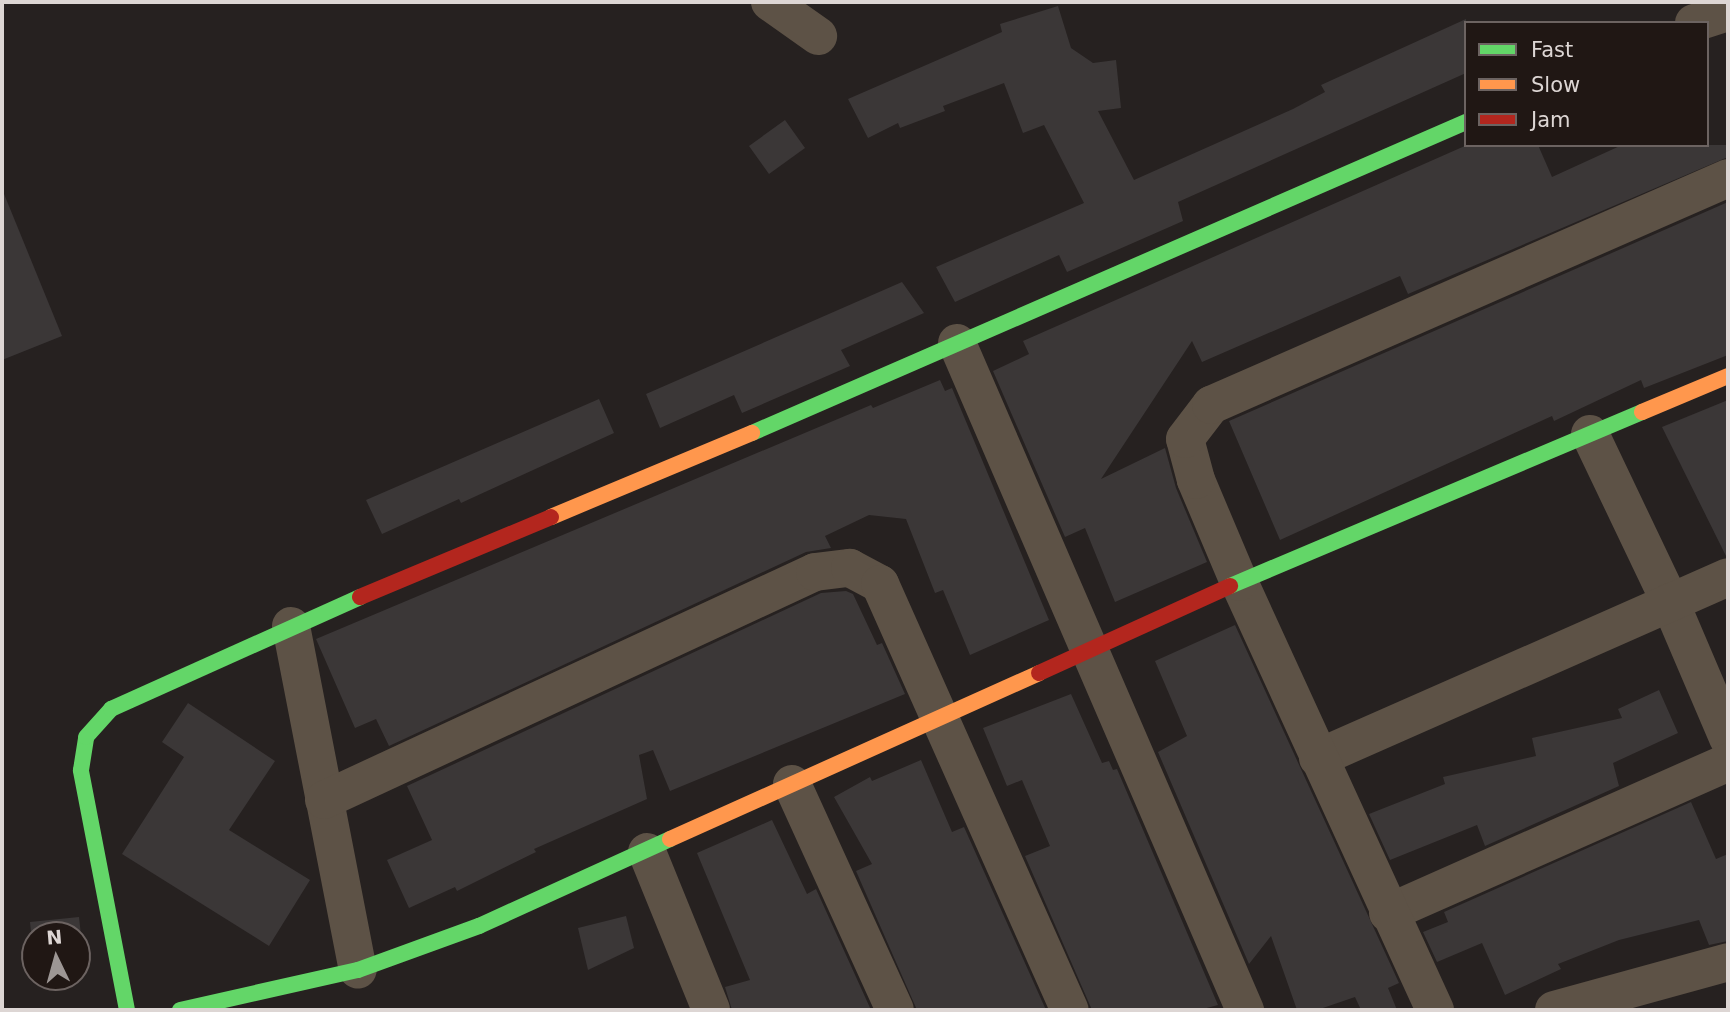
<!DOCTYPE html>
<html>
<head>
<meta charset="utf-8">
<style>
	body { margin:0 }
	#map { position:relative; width:1730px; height:1012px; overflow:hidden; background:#262120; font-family:"DejaVu Sans",sans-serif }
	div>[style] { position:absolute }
	.building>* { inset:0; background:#3b3737 }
	.street>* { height:38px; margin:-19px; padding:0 19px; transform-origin:19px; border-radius:19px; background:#5d5246 }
	.fast>* { height:16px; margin:-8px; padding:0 8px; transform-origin:8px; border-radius:8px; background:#63d668 }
	.slow>* { height:16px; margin:-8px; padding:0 8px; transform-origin:8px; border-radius:8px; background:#ff974d }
	.jam>* { height:16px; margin:-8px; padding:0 8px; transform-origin:8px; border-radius:8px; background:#b3261e }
	span { translate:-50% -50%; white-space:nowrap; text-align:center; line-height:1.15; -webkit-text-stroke:7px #201714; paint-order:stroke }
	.frame { position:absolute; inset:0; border:4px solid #ddd6d4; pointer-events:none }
	.legend { position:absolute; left:1464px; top:21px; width:245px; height:126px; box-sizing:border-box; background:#201714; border:2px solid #6c6361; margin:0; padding:9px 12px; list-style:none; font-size:21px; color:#ddd6d4 }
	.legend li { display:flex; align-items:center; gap:14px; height:35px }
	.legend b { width:35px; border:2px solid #6c6361 }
	.north { position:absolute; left:21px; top:921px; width:70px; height:70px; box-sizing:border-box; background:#201714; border:2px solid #6c6361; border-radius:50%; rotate:355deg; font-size:19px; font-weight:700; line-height:28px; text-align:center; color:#ddd6d4 }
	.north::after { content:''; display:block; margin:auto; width:24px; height:32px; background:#9d9795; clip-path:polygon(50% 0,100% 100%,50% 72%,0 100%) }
</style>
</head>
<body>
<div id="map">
	<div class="building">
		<div style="clip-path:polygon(1058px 6px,1071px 48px,1093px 63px,1116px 60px,1121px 108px,1098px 111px,1134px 180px,1293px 109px,1325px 92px,1321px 85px,1466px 19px,1466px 73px,1178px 202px,1183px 221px,1067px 272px,1059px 255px,955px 302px,936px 267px,1084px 203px,1044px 125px,1023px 133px,1004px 83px,943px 106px,945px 111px,900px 128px,898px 123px,868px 138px,848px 99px,1002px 32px,1000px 24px)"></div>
		<div style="clip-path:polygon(785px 120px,805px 148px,769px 174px,749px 146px)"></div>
		<div style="clip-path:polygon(1467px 145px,1538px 145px,1552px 177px,1622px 145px,1728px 145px,1728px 157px,1408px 294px,1400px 276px,1202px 362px,1192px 341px,1101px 479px,1165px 448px,1176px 488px,1207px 562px,1115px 602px,1085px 528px,1065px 537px,993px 371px,1029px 354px,1023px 341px)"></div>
		<div style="clip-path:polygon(2px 189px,62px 336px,2px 360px)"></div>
		<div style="clip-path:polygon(1728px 202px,1728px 355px,1644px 388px,1641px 380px,1554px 421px,1552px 416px,1280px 540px,1229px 421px)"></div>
		<div style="clip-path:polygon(902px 282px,924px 313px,841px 350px,850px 366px,742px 413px,734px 395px,660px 428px,646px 394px)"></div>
		<div style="clip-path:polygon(940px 380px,945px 391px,952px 388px,1049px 620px,970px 655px,943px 590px,935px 593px,906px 519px,869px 515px,825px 536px,831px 548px,806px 552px,389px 746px,376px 719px,355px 728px,316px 639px,871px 405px,873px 408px)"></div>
		<div style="clip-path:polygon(599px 399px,614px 433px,461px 503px,459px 499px,382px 534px,366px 500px)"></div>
		<div style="clip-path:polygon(1728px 400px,1728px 555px,1726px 556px,1662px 427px)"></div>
		<div style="clip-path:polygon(846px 591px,853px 594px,877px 645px,882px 643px,905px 694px,670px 791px,653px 750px,639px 755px,647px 799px,534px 849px,536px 852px,457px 891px,455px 887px,409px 908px,387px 860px,432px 840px,407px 786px,821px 593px)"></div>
		<div style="clip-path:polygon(1235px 625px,1399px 983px,1388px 988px,1397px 1010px,1361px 1010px,1355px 997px,1317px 1010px,1297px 1010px,1271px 936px,1249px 964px,1158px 752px,1187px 736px,1155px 661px)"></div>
		<div style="clip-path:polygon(1659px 690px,1678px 733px,1613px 763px,1619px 786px,1485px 846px,1477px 825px,1390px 860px,1369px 814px,1445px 784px,1443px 777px,1536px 756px,1532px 738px,1622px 718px,1618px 709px)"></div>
		<div style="clip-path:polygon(1071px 694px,1102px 763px,1109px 761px,1113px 770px,1117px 769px,1218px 1005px,1199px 1010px,1092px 1010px,1025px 856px,1050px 846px,1022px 780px,1007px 786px,983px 728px)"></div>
		<div style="clip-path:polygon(188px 703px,275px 761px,229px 830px,310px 880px,269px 946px,122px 854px,184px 757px,162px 742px)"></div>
		<div style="clip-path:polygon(921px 760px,952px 832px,964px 827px,1046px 1010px,917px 1010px,856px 871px,872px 864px,834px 797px,870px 777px,872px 781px)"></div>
		<div style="clip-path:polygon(1691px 802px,1716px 859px,1728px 854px,1728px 941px,1709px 945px,1699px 920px,1619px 940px,1558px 964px,1561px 969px,1505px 995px,1482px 943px,1437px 962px,1423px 932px,1448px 922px,1444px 912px)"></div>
		<div style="clip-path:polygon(772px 820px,807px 894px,816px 889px,871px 1010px,732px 1010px,725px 987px,750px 980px,697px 853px)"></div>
		<div style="clip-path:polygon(626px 916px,634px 948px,588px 970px,578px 928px)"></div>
		<div style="clip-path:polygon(79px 917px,85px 971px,77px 972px,77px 935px,35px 935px,35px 972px,30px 922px)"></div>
	</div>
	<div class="street">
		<div style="left:770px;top:2px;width:59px;rotate:35.3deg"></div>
		<div style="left:1694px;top:23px;width:36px;rotate:-18deg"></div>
		<div style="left:957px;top:343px;width:727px;rotate:66.65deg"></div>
		<div style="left:1590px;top:434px;width:186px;rotate:64.5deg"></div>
		<div style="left:1670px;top:602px;width:148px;rotate:66.9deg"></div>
		<div style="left:291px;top:626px;width:350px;rotate:79deg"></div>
		<div style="left:1318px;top:758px;width:448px;rotate:-23.8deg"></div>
		<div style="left:792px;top:784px;width:248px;rotate:65.5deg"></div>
		<div style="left:324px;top:800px;width:541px;rotate:-24.91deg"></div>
		<div style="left:815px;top:572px;width:35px;rotate:-7deg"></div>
		<div style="left:850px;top:568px;width:34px;rotate:28deg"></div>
		<div style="left:880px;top:584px;width:466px;rotate:66deg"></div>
		<div style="left:647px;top:852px;width:170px;rotate:67.9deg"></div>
		<div style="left:1388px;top:913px;width:372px;rotate:-23.9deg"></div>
		<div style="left:1435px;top:1010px;width:471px;rotate:-114.6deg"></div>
		<div style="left:1239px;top:582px;width:111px;rotate:-112.9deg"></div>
		<div style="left:1196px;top:480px;width:42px;rotate:-105deg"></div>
		<div style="left:1185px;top:439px;width:43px;rotate:-52.6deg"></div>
		<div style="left:1211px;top:405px;width:565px;rotate:-23.7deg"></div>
		<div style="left:1554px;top:1010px;width:180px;rotate:-15.4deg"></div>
	</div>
	<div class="fast">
		<div style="left:752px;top:433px;width:779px;rotate:-23.54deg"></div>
		<div style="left:1230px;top:586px;width:447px;rotate:-22.9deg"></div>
		<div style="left:127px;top:1010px;width:244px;rotate:-100.9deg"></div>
		<div style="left:81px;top:770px;width:33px;rotate:-81deg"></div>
		<div style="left:86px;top:737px;width:38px;rotate:-48deg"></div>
		<div style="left:111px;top:709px;width:273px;rotate:-24.2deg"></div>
		<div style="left:180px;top:1010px;width:182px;rotate:-12.7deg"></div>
		<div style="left:358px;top:970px;width:129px;rotate:-20deg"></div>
		<div style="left:479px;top:926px;width:210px;rotate:-24.5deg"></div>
	</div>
	<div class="slow">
		<div style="left:1642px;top:412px;width:93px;rotate:-22.7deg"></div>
		<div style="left:551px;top:517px;width:218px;rotate:-22.7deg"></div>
		<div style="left:670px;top:839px;width:405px;rotate:-24.2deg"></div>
	</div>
	<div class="jam">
		<div style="left:360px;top:597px;width:207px;rotate:-22.7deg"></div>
		<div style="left:1039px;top:673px;width:210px;rotate:-24.5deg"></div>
	</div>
	<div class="frame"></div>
	<ul class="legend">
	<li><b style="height:9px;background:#63d668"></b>Fast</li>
	<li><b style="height:9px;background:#ff974d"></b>Slow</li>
	<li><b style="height:9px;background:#b3261e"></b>Jam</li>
	</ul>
	<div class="north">N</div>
</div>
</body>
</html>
